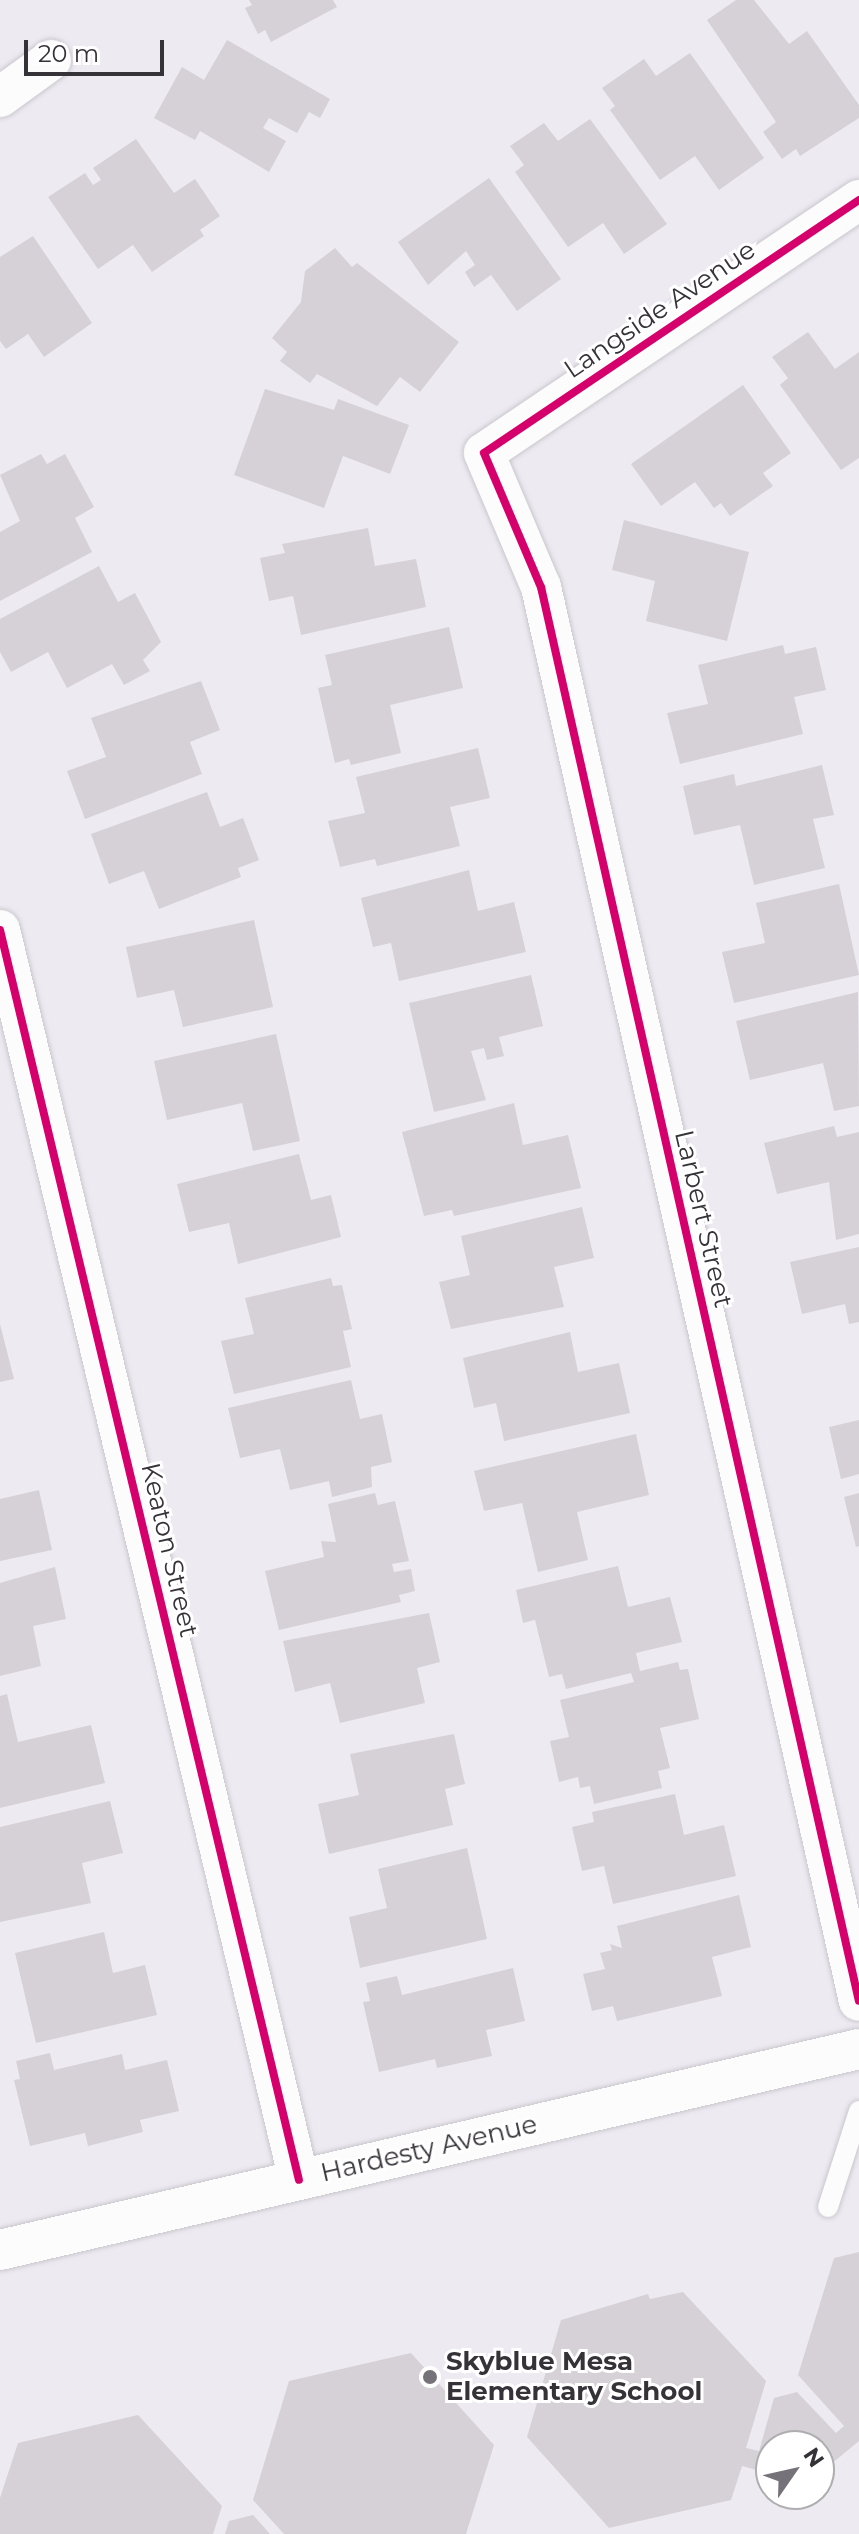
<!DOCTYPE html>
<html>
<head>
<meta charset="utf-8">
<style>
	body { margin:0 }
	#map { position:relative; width:859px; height:2534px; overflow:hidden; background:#eeeaf2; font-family:Montserrat,sans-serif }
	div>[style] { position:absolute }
	.building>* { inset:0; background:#d6d1d6 }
	.roads { filter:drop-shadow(0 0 2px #c9c7cc) drop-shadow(0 0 2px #c9c7cc) }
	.lane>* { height:20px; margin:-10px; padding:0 10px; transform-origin:10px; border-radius:10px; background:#fcfcfd }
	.street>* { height:40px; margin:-20px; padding:0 20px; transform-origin:20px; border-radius:20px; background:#fcfcfd }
	.cycleway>* { height:8px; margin:-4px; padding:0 4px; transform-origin:4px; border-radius:4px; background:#d6006c }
	.dots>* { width:22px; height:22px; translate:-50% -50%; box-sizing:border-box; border:4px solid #fff; border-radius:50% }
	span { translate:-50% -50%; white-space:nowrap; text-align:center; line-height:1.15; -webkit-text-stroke:6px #fff; paint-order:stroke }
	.street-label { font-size:26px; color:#353238 }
	.poi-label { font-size:26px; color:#353238; font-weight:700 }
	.left { translate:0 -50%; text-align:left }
	.north { position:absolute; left:755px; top:2430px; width:80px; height:80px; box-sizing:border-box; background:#fff; border:2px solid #aeadaf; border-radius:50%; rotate:56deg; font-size:22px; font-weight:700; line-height:32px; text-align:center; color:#353238 }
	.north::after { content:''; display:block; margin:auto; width:28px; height:36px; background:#767279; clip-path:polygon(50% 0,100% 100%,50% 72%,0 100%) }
	.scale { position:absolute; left:24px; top:40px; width:140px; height:36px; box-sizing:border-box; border:4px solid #353238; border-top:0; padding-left:10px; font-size:24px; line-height:28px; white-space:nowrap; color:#353238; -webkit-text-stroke:6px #fff; paint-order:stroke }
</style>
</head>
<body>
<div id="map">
	<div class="building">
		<div style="clip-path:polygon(249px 0,333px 0,337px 7px,271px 42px,265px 30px,258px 34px,245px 8px,252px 5px)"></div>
		<div style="clip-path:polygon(736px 0,754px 0,789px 44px,807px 31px,859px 105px,859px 118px,800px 156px,796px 149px,782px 159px,763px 132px,776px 122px,707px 20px)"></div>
		<div style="clip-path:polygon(227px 40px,330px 99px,320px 118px,309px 112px,297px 133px,269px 118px,263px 128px,286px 141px,269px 172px,200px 131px,195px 140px,154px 118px,182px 67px,204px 80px)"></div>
		<div style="clip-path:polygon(690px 53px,764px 158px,719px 190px,695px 156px,660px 180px,610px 110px,615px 106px,602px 88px,644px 59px,656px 76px)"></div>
		<div style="clip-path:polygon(590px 119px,667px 224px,624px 254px,603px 223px,568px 247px,515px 172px,524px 165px,510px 146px,544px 123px,558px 141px)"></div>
		<div style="clip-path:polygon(136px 139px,174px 193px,195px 179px,220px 216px,200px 230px,204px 236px,152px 272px,133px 245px,98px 269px,48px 197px,85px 173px,93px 185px,101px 180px,93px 168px)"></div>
		<div style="clip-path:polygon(489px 178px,561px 279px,517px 311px,491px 275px,474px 287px,465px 272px,475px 265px,466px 251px,428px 285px,398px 242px)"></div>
		<div style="clip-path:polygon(33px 236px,92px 323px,44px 357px,28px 334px,6px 349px,0 341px,0 257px)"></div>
		<div style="clip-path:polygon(335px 248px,352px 267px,357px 263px,459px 342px,420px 392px,400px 377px,377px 406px,317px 374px,310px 383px,280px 361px,287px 352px,272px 338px,301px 302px,305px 271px)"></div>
		<div style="clip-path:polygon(808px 332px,835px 369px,859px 352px,859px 458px,841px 470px,780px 385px,788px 378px,772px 357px)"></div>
		<div style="clip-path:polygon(743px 385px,791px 453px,763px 473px,773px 486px,730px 516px,721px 503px,714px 508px,695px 482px,661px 506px,631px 464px)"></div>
		<div style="clip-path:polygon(265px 389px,334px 410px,338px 399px,409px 425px,390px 474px,343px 456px,324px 508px,234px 475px)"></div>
		<div style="clip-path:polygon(41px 454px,47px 464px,65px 454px,94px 507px,75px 518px,92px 552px,0 601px,0 532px,20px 521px,0 475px)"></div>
		<div style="clip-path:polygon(624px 520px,749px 552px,727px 641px,646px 621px,655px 581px,612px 570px)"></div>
		<div style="clip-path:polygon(368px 528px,375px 566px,416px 559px,426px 607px,301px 635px,293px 596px,269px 601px,260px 558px,285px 553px,282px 544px)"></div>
		<div style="clip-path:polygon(99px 566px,118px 602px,135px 593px,161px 642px,143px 660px,150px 671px,124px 685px,112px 664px,67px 688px,48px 652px,11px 672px,0 652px,0 619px)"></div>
		<div style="clip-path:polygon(449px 627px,463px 688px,390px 705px,401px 753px,351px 765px,349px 759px,335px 763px,318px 688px,332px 685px,325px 655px)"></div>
		<div style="clip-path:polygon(783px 645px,785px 654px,816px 647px,826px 690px,794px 697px,803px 734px,680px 764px,667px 713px,708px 704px,698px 665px)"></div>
		<div style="clip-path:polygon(201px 681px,220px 730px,190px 742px,202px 774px,85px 819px,67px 771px,106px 757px,91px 718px)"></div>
		<div style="clip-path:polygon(478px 748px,490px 798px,450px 807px,460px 846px,377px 866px,375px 859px,340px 867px,328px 821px,365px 813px,356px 777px)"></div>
		<div style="clip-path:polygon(822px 765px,834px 815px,813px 819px,825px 868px,754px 885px,740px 825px,694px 835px,683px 786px,734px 774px,736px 786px)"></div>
		<div style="clip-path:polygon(207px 792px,220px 827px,243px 818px,259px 860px,238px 868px,241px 877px,159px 909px,144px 871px,109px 884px,91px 834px)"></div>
		<div style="clip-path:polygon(469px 870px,478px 911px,514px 902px,526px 952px,399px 981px,391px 943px,373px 947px,361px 898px)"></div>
		<div style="clip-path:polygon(839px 884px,859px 975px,734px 1003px,722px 952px,765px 943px,756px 903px)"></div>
		<div style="clip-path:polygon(254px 920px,273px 1007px,183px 1027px,174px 990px,137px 998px,126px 947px)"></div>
		<div style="clip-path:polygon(531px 975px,543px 1026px,499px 1037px,504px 1056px,487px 1060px,484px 1048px,471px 1051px,486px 1100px,434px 1112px,409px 1003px)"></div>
		<div style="clip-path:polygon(858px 992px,859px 1106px,834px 1111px,823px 1063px,750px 1080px,736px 1021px)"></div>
		<div style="clip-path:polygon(276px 1034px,300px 1141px,253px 1151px,242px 1103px,167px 1120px,154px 1061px)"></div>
		<div style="clip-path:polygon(514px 1103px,523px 1145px,568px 1135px,581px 1188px,454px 1216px,452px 1210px,424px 1216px,402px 1132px)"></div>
		<div style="clip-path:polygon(834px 1126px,837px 1137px,859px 1132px,859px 1234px,836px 1240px,829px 1182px,777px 1194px,764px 1143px)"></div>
		<div style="clip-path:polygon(299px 1154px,311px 1200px,331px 1195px,341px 1237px,238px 1264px,229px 1223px,189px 1232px,177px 1184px)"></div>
		<div style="clip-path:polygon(582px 1207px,594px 1258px,554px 1267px,564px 1307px,451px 1329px,439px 1282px,470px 1275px,461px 1236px)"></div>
		<div style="clip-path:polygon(859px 1247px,859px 1322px,849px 1324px,845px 1304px,802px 1314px,790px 1262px)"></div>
		<div style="clip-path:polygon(331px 1278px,333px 1286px,342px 1285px,352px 1329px,343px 1331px,351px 1367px,234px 1394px,221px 1341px,254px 1334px,245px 1298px)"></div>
		<div style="clip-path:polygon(0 1324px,14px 1379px,0 1382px)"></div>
		<div style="clip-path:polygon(570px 1332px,578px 1372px,619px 1363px,630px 1413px,504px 1441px,496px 1403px,474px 1408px,463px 1358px)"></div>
		<div style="clip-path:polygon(351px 1380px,360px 1419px,382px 1414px,392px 1462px,371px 1467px,372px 1487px,332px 1497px,329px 1481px,290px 1490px,280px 1449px,240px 1458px,228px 1408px)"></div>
		<div style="clip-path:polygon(859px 1420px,859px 1474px,841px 1479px,829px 1427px)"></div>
		<div style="clip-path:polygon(636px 1434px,649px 1495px,577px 1512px,588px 1560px,538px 1572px,522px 1503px,484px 1511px,474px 1471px)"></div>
		<div style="clip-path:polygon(39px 1490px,52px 1550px,0 1561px,0 1499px)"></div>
		<div style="clip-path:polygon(375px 1493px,378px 1505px,395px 1501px,409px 1561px,392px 1564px,394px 1572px,411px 1569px,415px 1591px,399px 1595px,401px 1602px,279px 1630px,265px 1571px,324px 1557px,321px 1541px,336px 1542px,328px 1504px)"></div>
		<div style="clip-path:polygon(859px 1493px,859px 1546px,856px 1547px,844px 1497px)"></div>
		<div style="clip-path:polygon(618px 1566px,628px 1607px,670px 1597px,682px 1642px,636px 1653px,640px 1671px,678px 1662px,680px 1670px,688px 1669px,699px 1719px,660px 1728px,670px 1768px,658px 1771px,662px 1788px,594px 1804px,590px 1786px,580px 1788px,578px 1777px,559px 1782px,550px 1741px,569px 1737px,560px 1700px,634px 1682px,631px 1673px,566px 1689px,562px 1674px,549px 1677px,535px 1620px,523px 1623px,516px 1590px)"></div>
		<div style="clip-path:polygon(55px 1567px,66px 1619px,33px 1626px,41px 1666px,0 1676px,0 1583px)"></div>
		<div style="clip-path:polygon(429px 1613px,440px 1662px,417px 1668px,425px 1703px,340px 1723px,330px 1683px,295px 1692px,283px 1641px)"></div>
		<div style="clip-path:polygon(7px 1694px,18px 1742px,91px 1725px,105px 1783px,0 1808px,0 1696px)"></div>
		<div style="clip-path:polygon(454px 1734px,465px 1784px,445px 1789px,453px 1825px,329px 1854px,318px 1804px,359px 1795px,350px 1754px)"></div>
		<div style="clip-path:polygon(675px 1794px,684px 1835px,724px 1825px,736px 1876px,613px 1904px,604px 1866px,582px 1871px,572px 1827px,594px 1822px,592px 1812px)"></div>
		<div style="clip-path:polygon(110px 1801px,123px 1853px,82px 1863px,91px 1903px,0 1922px,0 1827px)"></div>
		<div style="clip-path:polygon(467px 1848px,487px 1939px,360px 1968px,349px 1917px,387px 1908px,378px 1869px)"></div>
		<div style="clip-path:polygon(739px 1895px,751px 1947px,712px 1957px,722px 1996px,617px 2021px,613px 2006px,592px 2011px,583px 1974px,605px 1969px,600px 1953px,612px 1950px,610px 1944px,622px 1948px,617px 1926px)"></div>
		<div style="clip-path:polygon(104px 1932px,113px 1973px,145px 1965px,157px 2015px,36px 2043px,15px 1953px)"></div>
		<div style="clip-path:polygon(513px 1968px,525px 2021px,486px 2030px,492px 2056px,437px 2068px,435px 2059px,379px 2072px,363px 2002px,370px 2001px,366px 1983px,397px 1976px,402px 1995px)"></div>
		<div style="clip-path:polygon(50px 2053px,54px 2070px,122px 2054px,125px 2070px,167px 2060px,179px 2111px,140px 2120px,143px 2132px,88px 2146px,85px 2133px,30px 2146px,14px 2080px,20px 2079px,16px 2061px)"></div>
		<div style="clip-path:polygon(859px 2252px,859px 2441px,819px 2474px,819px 2446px,771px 2446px,771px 2474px,742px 2466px,731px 2500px,609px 2528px,527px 2437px,561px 2320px,648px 2294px,650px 2299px,683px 2292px,766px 2381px,746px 2448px,759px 2451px,774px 2398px,797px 2392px,836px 2433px,844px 2426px,798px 2375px,834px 2258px)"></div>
		<div style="clip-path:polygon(411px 2353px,494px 2445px,466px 2534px,284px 2534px,253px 2500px,289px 2381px)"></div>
		<div style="clip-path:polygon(138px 2415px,222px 2506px,213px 2534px,0 2534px,0 2498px,18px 2443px)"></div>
		<div style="clip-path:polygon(253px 2515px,270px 2534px,225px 2534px,229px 2521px)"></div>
	</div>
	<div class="roads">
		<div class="lane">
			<div style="left:828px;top:2207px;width:101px;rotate:-72.1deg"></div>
		</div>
		<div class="street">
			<div style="left:0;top:97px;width:63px;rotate:-36deg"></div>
			<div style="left:859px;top:200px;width:452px;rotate:146deg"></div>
			<div style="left:484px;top:453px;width:146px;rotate:67deg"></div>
			<div style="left:541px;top:587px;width:1449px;rotate:77.33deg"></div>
			<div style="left:0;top:930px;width:1285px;rotate:76.55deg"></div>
			<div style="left:0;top:2250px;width:882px;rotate:-13.17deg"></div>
		</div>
	</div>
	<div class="cycleway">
		<div style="left:859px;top:200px;width:452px;rotate:146deg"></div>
		<div style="left:484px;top:453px;width:146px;rotate:67deg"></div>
		<div style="left:541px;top:587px;width:1449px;rotate:77.33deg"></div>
		<div style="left:0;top:930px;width:1285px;rotate:76.55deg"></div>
	</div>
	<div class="dots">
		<div style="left:430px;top:2377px;background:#767279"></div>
	</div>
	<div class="street-label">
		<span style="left:660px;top:310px;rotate:-34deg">Langside Avenue</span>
		<span style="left:703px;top:1219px;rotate:77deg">Larbert Street</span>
		<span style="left:169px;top:1550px;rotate:77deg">Keaton Street</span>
		<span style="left:429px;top:2149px;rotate:-13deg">Hardesty Avenue</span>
	</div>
	<div class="poi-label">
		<span class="left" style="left:446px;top:2377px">Skyblue Mesa<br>Elementary School</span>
	</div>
	<div class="north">N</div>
	<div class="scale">20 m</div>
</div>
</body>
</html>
